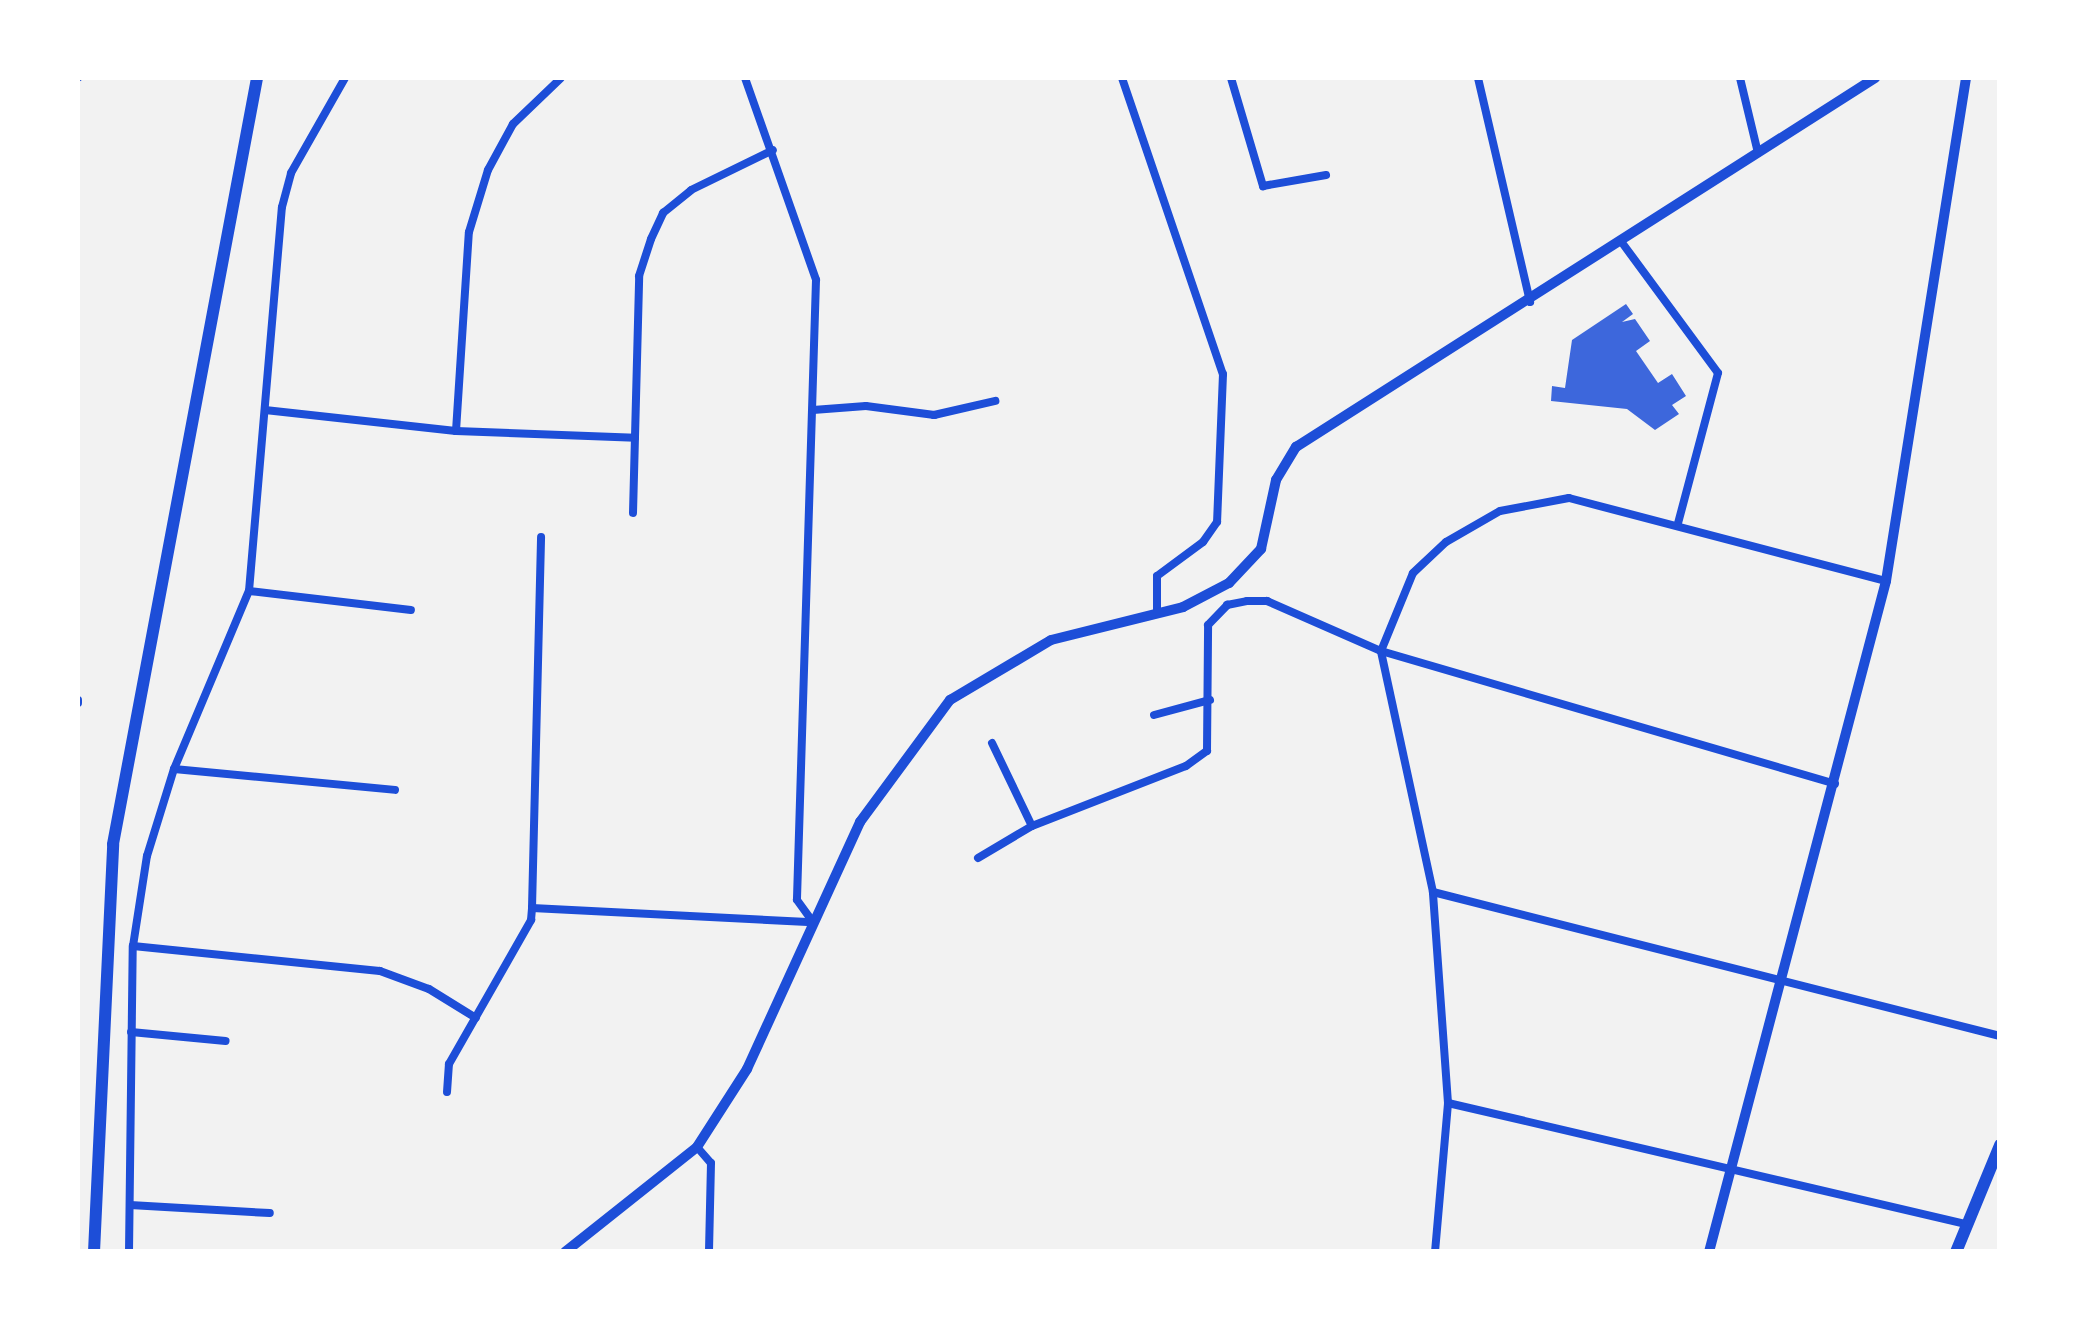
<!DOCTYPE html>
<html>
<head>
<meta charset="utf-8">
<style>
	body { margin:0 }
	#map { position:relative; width:2077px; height:1329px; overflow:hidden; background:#f2f2f2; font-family:Helvetica,sans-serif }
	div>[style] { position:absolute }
	.building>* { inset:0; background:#3d67dc }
	.path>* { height:2.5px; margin:-1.25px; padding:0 1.25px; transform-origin:1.25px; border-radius:1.25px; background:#1d4ed8 }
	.minor>* { height:8px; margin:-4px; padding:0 4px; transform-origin:4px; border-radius:4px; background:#1d4ed8 }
	.tertiary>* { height:10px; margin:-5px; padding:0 5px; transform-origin:5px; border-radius:5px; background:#1d4ed8 }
	.primary>* { height:12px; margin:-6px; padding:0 6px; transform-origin:6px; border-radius:6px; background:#1d4ed8 }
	span { translate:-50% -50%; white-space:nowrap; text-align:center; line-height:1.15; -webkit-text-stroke:9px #fff; paint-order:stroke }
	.frame { position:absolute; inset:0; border:80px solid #fff; pointer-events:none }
</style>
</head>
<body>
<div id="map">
	<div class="building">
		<div style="clip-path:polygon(1626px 304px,1633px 314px,1622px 322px,1635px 319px,1650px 341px,1636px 351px,1658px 383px,1672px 374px,1686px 396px,1672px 405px,1679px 414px,1655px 430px,1627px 409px,1551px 401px,1552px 386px,1565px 388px,1572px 340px)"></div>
	</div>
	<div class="path">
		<div style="left:78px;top:80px;width:4px;rotate:-34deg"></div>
	</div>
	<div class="minor">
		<div style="left:745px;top:78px;width:214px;rotate:70.6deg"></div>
		<div style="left:816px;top:280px;width:620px;rotate:91.76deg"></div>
		<div style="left:797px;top:900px;width:27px;rotate:54deg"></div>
		<div style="left:1122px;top:78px;width:313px;rotate:71.2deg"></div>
		<div style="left:1223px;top:374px;width:148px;rotate:92.3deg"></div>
		<div style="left:1217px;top:522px;width:24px;rotate:125deg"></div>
		<div style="left:1203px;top:542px;width:57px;rotate:143.5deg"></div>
		<div style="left:1157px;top:576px;width:38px;rotate:90deg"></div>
		<div style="left:1231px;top:78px;width:113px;rotate:73.5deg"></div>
		<div style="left:1263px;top:186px;width:64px;rotate:-9.9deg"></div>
		<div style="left:1478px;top:78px;width:230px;rotate:76.9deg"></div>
		<div style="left:1740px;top:78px;width:77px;rotate:76.5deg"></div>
		<div style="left:1623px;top:244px;width:160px;rotate:53.6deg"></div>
		<div style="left:1718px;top:373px;width:155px;rotate:104.9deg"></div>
		<div style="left:265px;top:410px;width:192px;rotate:6.3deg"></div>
		<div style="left:456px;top:431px;width:179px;rotate:2.2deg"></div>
		<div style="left:813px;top:410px;width:53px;rotate:-4.3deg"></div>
		<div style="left:866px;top:406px;width:69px;rotate:7.5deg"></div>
		<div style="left:934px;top:415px;width:63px;rotate:-12.9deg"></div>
		<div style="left:456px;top:431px;width:199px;rotate:-86.3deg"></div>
		<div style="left:469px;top:232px;width:65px;rotate:-73deg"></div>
		<div style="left:488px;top:170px;width:52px;rotate:-61.5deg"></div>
		<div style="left:513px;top:124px;width:66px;rotate:-43.8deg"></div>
		<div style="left:633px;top:513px;width:237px;rotate:-88.5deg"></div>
		<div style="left:639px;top:276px;width:39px;rotate:-72deg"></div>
		<div style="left:651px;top:239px;width:29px;rotate:-65deg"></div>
		<div style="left:663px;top:213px;width:36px;rotate:-39deg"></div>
		<div style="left:691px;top:190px;width:91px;rotate:-26deg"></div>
		<div style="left:249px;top:591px;width:163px;rotate:6.7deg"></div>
		<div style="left:78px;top:700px;width:3px;rotate:90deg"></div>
		<div style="left:1154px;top:715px;width:58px;rotate:-15deg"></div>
		<div style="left:992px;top:743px;width:92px;rotate:64.3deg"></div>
		<div style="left:174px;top:769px;width:222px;rotate:5.4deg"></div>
		<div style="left:978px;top:858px;width:63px;rotate:-30.7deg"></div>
		<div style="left:1032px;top:826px;width:165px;rotate:-21.3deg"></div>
		<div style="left:1186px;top:766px;width:26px;rotate:-36deg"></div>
		<div style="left:1207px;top:751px;width:126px;rotate:-89.5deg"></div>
		<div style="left:1208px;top:625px;width:28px;rotate:-46deg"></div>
		<div style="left:1227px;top:605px;width:20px;rotate:-11deg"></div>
		<div style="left:1247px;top:601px;width:20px"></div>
		<div style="left:1267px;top:601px;width:124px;rotate:23.7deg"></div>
		<div style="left:1381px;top:651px;width:473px;rotate:16.3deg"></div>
		<div style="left:1433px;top:892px;width:585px;rotate:14.25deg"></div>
		<div style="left:532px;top:908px;width:371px;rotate:-88.6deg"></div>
		<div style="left:133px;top:946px;width:248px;rotate:5.8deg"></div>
		<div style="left:380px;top:971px;width:52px;rotate:20.2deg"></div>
		<div style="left:429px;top:989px;width:55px;rotate:31.7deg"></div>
		<div style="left:131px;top:1032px;width:95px;rotate:5.4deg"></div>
		<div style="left:447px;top:1092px;width:28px;rotate:-86deg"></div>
		<div style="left:449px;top:1064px;width:166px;rotate:-60.3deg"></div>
		<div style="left:531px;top:920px;width:12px;rotate:-85deg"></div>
		<div style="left:532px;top:908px;width:281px;rotate:2.9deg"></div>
		<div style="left:1448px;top:1103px;width:532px;rotate:13.15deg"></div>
		<div style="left:697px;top:1147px;width:21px;rotate:49deg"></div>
		<div style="left:711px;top:1163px;width:89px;rotate:91.3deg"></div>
		<div style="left:130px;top:1205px;width:140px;rotate:3.3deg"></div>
		<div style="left:129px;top:1252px;width:306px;rotate:-89.3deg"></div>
		<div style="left:133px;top:946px;width:91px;rotate:-81.2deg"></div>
		<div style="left:147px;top:856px;width:91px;rotate:-72.8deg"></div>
		<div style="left:174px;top:769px;width:193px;rotate:-67.2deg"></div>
		<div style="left:249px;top:591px;width:385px;rotate:-85.1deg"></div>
		<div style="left:282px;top:207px;width:35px;rotate:-75deg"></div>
		<div style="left:291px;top:173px;width:109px;rotate:-60.4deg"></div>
		<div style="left:1435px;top:1252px;width:150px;rotate:-85deg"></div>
		<div style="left:1448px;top:1103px;width:212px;rotate:-94.1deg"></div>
		<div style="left:1433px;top:892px;width:247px;rotate:-102.2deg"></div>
		<div style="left:1381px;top:651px;width:84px;rotate:-67.7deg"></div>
		<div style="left:1413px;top:573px;width:45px;rotate:-43.2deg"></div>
		<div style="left:1446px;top:542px;width:62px;rotate:-29.9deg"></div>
		<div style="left:1500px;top:511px;width:70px;rotate:-10.7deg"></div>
		<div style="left:1569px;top:498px;width:328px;rotate:14.7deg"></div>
	</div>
	<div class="tertiary">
		<div style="left:565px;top:1252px;width:169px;rotate:-38.5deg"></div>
		<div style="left:697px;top:1147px;width:93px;rotate:-57.3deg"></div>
		<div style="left:747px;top:1069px;width:272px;rotate:-65.4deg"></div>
		<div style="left:860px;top:822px;width:152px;rotate:-53.6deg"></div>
		<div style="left:950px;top:700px;width:117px;rotate:-30.7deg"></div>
		<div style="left:1051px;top:640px;width:136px;rotate:-14deg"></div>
		<div style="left:1183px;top:607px;width:52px;rotate:-27.6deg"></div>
		<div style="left:1229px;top:583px;width:47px;rotate:-46.7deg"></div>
		<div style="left:1261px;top:549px;width:71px;rotate:-77.7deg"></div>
		<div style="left:1276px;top:480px;width:39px;rotate:-59deg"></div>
		<div style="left:1296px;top:447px;width:687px;rotate:-32.51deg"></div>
		<div style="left:1709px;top:1252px;width:694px;rotate:-75.22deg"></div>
		<div style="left:1886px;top:581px;width:509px;rotate:-80.96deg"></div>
	</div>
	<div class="primary">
		<div style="left:94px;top:1252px;width:408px;rotate:-87.3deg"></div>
		<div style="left:113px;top:844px;width:779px;rotate:-79.35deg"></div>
		<div style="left:1956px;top:1252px;width:116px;rotate:-67.6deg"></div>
	</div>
	<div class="frame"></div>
</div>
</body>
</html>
